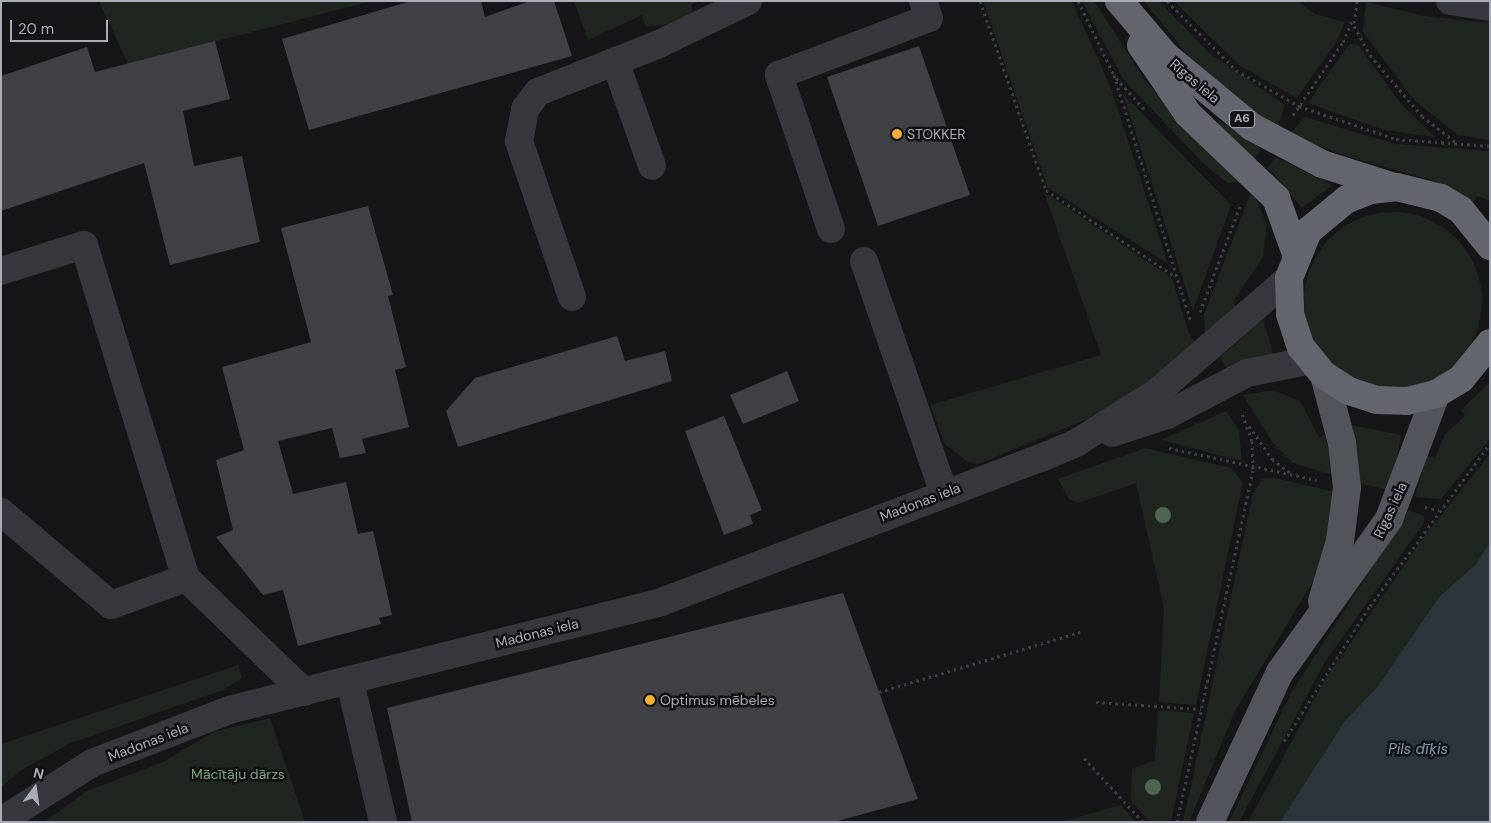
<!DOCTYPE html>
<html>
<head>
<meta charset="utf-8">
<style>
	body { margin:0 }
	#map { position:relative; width:1491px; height:823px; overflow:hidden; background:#161618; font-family:"DM Sans",sans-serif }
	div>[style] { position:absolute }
	.green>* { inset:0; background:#1e261f }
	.round { border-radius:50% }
	.water>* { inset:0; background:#2c353c }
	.building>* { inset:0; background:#404145 }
	.path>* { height:3px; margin-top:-1.5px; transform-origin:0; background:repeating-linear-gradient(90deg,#3d3f44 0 2.5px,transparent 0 6.5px) }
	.minor>* { height:28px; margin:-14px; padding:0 14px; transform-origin:14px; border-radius:14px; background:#37383d }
	.major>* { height:28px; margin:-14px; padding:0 14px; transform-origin:14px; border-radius:14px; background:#53555c }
	.highway>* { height:28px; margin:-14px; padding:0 14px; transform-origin:14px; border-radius:14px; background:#63666e }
	.trees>* { width:16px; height:16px; margin:-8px; border-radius:50%; background:#506452 }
	.dots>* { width:14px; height:14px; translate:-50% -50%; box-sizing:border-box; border:2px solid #111113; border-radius:50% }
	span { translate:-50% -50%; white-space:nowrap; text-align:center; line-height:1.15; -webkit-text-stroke:5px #111113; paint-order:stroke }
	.shield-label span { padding:1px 4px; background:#111113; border:1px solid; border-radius:4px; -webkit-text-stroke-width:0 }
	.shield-label { font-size:12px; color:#a8adb8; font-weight:700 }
	.street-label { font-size:14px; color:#a8adb8 }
	.poi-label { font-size:14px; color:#a8adb8 }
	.left { translate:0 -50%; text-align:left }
	.park-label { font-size:14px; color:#7fa381 }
	.water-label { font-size:15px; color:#7f9bb3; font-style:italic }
	.frame { position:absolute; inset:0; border:2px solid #a8adb8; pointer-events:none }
	.north { position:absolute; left:10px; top:763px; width:50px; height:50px; -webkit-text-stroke:4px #111113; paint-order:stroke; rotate:14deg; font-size:14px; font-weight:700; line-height:20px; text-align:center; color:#a8adb8 }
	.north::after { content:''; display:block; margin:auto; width:18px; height:22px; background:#a8adb8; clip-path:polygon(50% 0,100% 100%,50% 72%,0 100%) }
	.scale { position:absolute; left:10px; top:20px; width:98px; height:22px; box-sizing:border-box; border:2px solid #a8adb8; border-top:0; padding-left:6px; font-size:15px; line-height:18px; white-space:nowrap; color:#a8adb8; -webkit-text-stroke:4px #111113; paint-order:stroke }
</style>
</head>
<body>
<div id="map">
	<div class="green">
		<div style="clip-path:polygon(99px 1px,372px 1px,128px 64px)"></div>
		<div style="clip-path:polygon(574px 1px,700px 1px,691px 5px,694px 14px,667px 24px,646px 27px,642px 15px,588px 40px)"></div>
		<div style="clip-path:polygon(983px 1px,1072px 1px,1111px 88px,1168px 264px,1048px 188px)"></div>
		<div style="clip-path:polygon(1082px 1px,1094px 1px,1146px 82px,1240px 179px,1239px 182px,1227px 183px,1201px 161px,1123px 79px)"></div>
		<div style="clip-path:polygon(1144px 1px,1159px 1px,1208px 52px,1285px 105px,1278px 127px,1241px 104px,1194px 63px)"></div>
		<div style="clip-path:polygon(1174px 1px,1297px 1px,1315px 14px,1345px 22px,1336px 43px,1297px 98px,1240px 66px)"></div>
		<div style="clip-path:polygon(1366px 2px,1424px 16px,1490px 23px,1490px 140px,1458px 135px,1415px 101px,1363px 32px)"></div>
		<div style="clip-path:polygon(1349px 44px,1358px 45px,1402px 105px,1435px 137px,1384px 130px,1308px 103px)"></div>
		<div style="clip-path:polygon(1123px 94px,1231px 205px,1193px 311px)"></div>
		<div style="clip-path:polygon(1305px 117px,1395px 144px,1490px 151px,1490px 201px,1477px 196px,1474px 202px,1432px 180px,1343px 155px,1290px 134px)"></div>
		<div style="clip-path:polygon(1220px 120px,1261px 149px,1255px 159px,1216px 125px)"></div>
		<div style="clip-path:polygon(1275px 157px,1330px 184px,1330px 187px,1302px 208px,1268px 168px)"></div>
		<div style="clip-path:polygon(1252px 190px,1267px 225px,1263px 257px,1233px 302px,1237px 307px,1205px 333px,1204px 314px)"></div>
		<div style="clip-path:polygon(1044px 192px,1172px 278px,1188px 331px,1197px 347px,1115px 408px,978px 464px,968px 462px,945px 444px,930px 405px,1101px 355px)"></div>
		<div class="round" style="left:1304px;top:212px;width:178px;height:178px"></div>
		<div style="clip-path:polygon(1263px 319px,1273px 353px,1228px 370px,1220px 357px)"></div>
		<div style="clip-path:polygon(1490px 382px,1490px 439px,1441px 499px,1415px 497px,1427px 456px,1435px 458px,1445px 434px,1465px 416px,1461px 410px)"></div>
		<div style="clip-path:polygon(1273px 390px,1300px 401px,1319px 437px,1325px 435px,1335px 476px,1293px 463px,1272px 442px,1243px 395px)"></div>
		<div style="clip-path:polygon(1226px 411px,1239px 430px,1242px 461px,1161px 440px)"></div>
		<div style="clip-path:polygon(1351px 425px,1401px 435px,1391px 491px,1360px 483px)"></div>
		<div style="clip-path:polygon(1145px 448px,1231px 468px,1243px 482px,1196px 705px,1159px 702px,1164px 608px,1136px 483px,1078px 503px,1069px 499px,1058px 479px)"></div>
		<div style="clip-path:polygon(1490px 454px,1490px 542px,1476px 564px,1439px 597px,1378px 686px,1344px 722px,1280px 822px,1248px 822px,1326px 678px,1423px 538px)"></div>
		<div style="clip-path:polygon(1275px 478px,1335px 492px,1328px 538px,1316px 576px,1235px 711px,1189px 822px,1183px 822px,1253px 493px,1263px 479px)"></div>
		<div style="clip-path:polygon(1409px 510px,1424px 516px,1424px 523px,1325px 662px,1239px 822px,1229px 822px,1291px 693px)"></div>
		<div style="clip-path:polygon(238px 665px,242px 678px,223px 690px,71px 743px,23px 769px,1px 787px,1px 744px)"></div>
		<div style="clip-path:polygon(1158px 710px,1194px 713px,1171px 822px,1150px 822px,1131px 801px,1132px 769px,1155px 760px)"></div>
		<div style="clip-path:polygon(270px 718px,305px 822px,44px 822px,87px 791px,163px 762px,213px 732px)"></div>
		<div style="clip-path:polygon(1121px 805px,1136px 822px,1061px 822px)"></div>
	</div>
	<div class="water">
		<div style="clip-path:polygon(1490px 542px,1490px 822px,1280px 822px,1344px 722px,1378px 686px,1439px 597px,1476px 564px)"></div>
	</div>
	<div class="building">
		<div style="clip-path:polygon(411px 1px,481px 1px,485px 17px,530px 1px,554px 1px,572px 56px,309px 130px,282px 39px)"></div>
		<div style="clip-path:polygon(215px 41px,230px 99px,183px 111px,194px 166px,242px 156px,260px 242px,170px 265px,144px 163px,1px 211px,1px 76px,87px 47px,95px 72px)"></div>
		<div style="clip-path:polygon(919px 46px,970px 195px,878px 226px,827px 77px)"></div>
		<div style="clip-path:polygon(368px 206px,393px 295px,388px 296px,406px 367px,395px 370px,409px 427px,362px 439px,366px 453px,340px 458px,332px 428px,278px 441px,293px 494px,346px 482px,358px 534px,373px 531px,392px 615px,379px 618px,381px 624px,298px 646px,283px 590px,263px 595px,216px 537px,233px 530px,216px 460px,244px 450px,222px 367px,311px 342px,281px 228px)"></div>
		<div style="clip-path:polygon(617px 336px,625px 361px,665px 351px,672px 381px,458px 447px,446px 411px,475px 378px)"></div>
		<div style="clip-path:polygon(787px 371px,799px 401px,743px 424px,730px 395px)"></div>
		<div style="clip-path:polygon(724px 416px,762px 510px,750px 515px,753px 524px,724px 535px,685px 431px)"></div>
		<div style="clip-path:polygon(843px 593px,918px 799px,834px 822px,412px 822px,387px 708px)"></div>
	</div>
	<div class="path">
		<div style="left:980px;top:1px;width:200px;rotate:70.8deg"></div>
		<div style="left:1046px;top:190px;width:156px;rotate:33.8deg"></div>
		<div style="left:1078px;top:1px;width:82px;rotate:64.1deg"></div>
		<div style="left:1114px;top:75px;width:259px;rotate:72.7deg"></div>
		<div style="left:1167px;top:1px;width:98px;rotate:45deg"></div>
		<div style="left:1236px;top:70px;width:73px;rotate:29.7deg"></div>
		<div style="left:1299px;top:106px;width:102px;rotate:18.8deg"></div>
		<div style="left:1396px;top:139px;width:94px;rotate:4.3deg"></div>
		<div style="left:1357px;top:1px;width:25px;rotate:97deg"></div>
		<div style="left:1354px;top:26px;width:33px;rotate:61deg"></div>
		<div style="left:1370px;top:55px;width:80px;rotate:49.6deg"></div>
		<div style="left:1422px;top:116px;width:46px;rotate:37.9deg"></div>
		<div style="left:1116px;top:78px;width:43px;rotate:47.8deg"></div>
		<div style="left:1293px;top:115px;width:88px;rotate:-55.6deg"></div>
		<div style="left:1343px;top:42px;width:26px;rotate:-67deg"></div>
		<div style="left:1200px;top:312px;width:113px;rotate:-69.3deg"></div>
		<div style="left:1249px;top:426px;width:40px;rotate:55.1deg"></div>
		<div style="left:1272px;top:459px;width:26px;rotate:37deg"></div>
		<div style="left:1169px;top:448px;width:151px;rotate:12.2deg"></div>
		<div style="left:1425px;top:507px;width:14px;rotate:12deg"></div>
		<div style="left:879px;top:692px;width:210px;rotate:-16.6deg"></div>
		<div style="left:1096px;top:702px;width:105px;rotate:3.8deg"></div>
		<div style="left:1284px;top:741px;width:160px;rotate:-57.5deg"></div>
		<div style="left:1370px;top:606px;width:202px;rotate:-53.5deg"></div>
		<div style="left:1084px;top:758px;width:87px;rotate:47.3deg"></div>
		<div style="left:1177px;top:822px;width:361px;rotate:-77.8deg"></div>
		<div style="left:1253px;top:469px;width:28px;rotate:-92deg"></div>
		<div style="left:1252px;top:441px;width:33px;rotate:-110deg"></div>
	</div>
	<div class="minor">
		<div style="left:1450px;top:1px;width:40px;rotate:8.5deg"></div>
		<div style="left:615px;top:61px;width:111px;rotate:70.6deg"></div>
		<div style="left:831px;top:229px;width:163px;rotate:-108.7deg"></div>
		<div style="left:779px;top:75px;width:160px;rotate:-20.8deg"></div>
		<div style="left:929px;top:18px;width:18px;rotate:-109deg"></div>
		<div style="left:864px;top:261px;width:245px;rotate:71deg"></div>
		<div style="left:1px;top:271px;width:87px;rotate:-17.4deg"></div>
		<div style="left:84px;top:245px;width:348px;rotate:73deg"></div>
		<div style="left:186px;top:578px;width:164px;rotate:44deg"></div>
		<div style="left:572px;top:297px;width:165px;rotate:-108.8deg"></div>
		<div style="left:519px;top:141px;width:33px;rotate:-79deg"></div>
		<div style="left:525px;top:109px;width:21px;rotate:-53deg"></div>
		<div style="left:538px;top:92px;width:128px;rotate:-21.6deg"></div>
		<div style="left:657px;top:45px;width:101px;rotate:-25.8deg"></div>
		<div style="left:1112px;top:433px;width:58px;rotate:-18.1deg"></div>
		<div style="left:1167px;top:415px;width:90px;rotate:-27.7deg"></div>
		<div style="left:1247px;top:373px;width:66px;rotate:-11.3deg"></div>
		<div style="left:1px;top:512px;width:144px;rotate:40.2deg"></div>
		<div style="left:111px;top:605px;width:80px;rotate:-19.8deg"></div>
		<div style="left:350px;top:682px;width:144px;rotate:76.7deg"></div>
		<div style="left:1px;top:821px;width:108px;rotate:-32.5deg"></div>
		<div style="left:92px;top:763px;width:147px;rotate:-21.1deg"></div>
		<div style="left:229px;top:710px;width:445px;rotate:-14deg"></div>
		<div style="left:661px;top:602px;width:406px;rotate:-20.8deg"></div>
		<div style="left:1041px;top:458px;width:38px;rotate:-23deg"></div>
		<div style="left:1076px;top:443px;width:94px;rotate:-32deg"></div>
		<div style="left:1156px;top:393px;width:176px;rotate:-40.8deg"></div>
	</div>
	<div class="major">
		<div style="left:1322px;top:601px;width:63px;rotate:-73.3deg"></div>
		<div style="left:1340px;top:541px;width:54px;rotate:-82.6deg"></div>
		<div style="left:1347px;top:487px;width:44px;rotate:-96.5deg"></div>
		<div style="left:1342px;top:443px;width:70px;rotate:-104.8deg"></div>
		<div style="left:1210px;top:822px;width:166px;rotate:-65deg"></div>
		<div style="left:1280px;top:672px;width:188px;rotate:-54.5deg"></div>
		<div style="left:1389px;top:519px;width:134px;rotate:-69.4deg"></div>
	</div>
	<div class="highway">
		<div style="left:1119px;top:1px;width:72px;rotate:49.5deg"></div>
		<div style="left:1166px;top:56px;width:112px;rotate:39.5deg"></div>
		<div style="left:1252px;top:127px;width:79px;rotate:27.9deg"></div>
		<div style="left:1322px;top:164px;width:72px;rotate:17.7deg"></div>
		<div style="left:1141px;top:45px;width:83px;rotate:55.7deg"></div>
		<div style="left:1188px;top:114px;width:122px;rotate:43.7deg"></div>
		<div style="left:1276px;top:198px;width:59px;rotate:70.3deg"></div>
		<div style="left:1490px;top:246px;width:46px;rotate:-128.9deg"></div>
		<div style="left:1461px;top:210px;width:23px;rotate:-149deg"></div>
		<div style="left:1441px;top:198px;width:45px;rotate:-166deg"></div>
		<div style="left:1397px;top:187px;width:26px;rotate:173deg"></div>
		<div style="left:1371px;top:190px;width:26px;rotate:159deg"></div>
		<div style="left:1347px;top:199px;width:50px;rotate:140.6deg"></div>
		<div style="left:1308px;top:231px;width:51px;rotate:112deg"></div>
		<div style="left:1289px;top:278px;width:36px;rotate:88deg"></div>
		<div style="left:1290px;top:314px;width:35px;rotate:72deg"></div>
		<div style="left:1301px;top:347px;width:36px;rotate:51deg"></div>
		<div style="left:1324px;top:375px;width:30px;rotate:33deg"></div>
		<div style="left:1349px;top:391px;width:29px;rotate:18deg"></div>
		<div style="left:1377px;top:400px;width:30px;rotate:2deg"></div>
		<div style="left:1407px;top:401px;width:30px;rotate:-14deg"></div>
		<div style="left:1436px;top:394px;width:29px;rotate:-31deg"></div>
		<div style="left:1461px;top:379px;width:46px;rotate:-51.1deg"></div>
	</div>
	<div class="trees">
		<div style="left:1163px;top:515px"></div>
		<div style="left:1153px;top:787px"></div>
	</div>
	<div class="dots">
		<div style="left:897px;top:134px;background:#f2b134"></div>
		<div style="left:650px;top:700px;background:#f2b134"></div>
	</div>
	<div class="shield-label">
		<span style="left:1242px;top:119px">A6</span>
	</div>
	<div class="street-label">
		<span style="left:1195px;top:81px;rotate:40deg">Rīgas iela</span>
		<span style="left:920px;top:502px;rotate:-21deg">Madonas iela</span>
		<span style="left:1390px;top:510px;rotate:-65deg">Rīgas iela</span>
		<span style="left:537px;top:633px;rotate:-14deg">Madonas iela</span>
		<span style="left:148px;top:742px;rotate:-21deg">Madonas iela</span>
	</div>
	<div class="poi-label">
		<span class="left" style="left:907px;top:134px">STOKKER</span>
		<span class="left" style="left:660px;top:700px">Optimus mēbeles</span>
	</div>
	<div class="park-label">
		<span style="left:238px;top:774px">Mācītāju dārzs</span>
	</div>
	<div class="water-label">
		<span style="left:1418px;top:750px">Pils dīķis</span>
	</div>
	<div class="frame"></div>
	<div class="north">N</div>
	<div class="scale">20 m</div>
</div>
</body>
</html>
